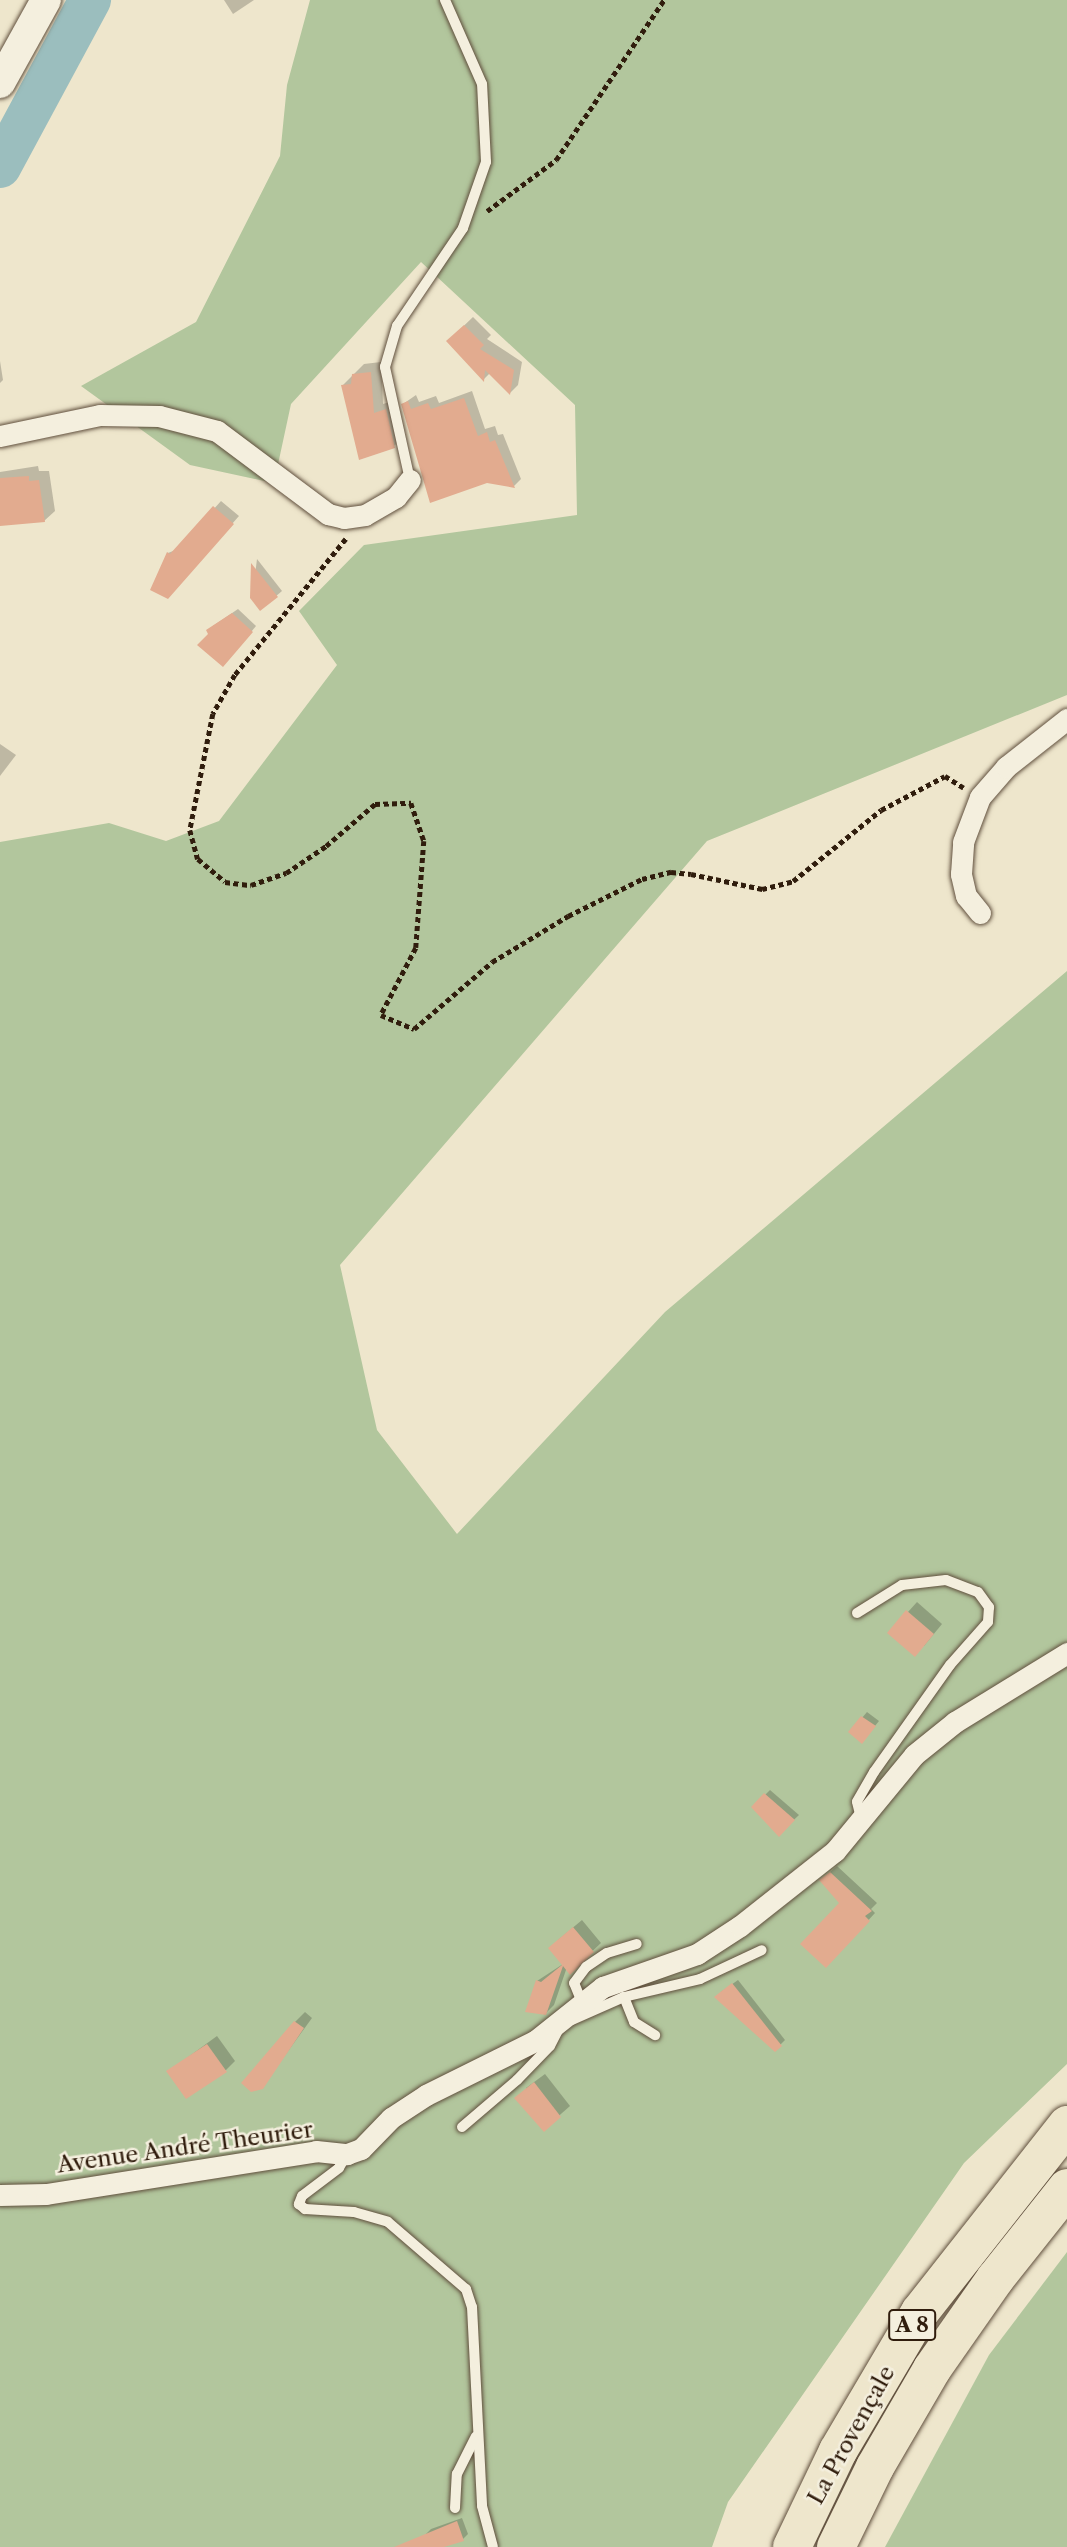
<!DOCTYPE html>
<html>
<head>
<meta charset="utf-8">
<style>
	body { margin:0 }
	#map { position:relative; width:1067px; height:2547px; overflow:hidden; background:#eee6cc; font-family:"Libre Caslon Text",serif }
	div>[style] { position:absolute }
	.green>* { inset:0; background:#b2c69d }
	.shadow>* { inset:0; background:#0003 }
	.river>* { height:42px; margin:-21px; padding:0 21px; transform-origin:21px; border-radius:21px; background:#9bbebe }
	.building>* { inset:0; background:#e2ab8f }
	.path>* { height:4.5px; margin-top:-2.25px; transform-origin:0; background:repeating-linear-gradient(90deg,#301d0d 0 5px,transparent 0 8.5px) }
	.roads { filter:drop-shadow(0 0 2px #604f3d) drop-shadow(0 0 2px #604f3d) }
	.lane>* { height:10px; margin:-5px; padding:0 5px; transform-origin:5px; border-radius:5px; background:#f4efde }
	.street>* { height:21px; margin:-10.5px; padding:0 10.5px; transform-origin:10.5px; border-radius:10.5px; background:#f4efde }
	.secondary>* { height:30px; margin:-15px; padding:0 15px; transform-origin:15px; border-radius:15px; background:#f4efde }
	.highway>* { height:38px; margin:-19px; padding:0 19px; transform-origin:19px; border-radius:19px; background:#eee6cc }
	span { translate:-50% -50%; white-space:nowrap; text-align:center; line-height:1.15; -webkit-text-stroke:5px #f4efde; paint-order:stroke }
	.shield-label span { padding:2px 5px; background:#f4efde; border:2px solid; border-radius:5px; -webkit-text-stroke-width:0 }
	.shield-label { font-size:21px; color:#301d0d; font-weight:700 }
	.street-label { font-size:23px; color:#301d0d }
</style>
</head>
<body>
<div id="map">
	<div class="green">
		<div style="clip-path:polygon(310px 0,1067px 0,1067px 695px,707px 841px,340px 1265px,377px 1430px,457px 1534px,665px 1312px,1067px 971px,1067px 2064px,964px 2163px,728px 2502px,712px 2547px,0 2547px,0 842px,109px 823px,166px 841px,219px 821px,337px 665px,299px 611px,364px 545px,577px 515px,575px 405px,421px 262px,291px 404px,274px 483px,190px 465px,81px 386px,196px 322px,280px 156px,287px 85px)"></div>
		<div style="clip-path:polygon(1067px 2252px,1067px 2547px,885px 2547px,989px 2355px)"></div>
	</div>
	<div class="shadow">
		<div style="clip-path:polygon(224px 0,254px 0,233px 14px)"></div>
		<div style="clip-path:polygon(473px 317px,491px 335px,487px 339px,522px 362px,518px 385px,510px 393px,490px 373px,484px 379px,448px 341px)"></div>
		<div style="clip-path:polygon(0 361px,3px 380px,0 383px)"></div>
		<div style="clip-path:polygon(381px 362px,383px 404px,396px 400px,404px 436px,394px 446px,342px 386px,364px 364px)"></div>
		<div style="clip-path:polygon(472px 391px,485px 429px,495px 426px,498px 435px,503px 434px,521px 479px,514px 486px,403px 404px,416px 395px,419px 402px,436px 396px,439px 403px)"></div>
		<div style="clip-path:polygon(38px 466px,39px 471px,49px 471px,55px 511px,44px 521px,0 524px,0 472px)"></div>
		<div style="clip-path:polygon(221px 501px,239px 516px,174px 590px,152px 589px,168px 553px,178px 549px)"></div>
		<div style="clip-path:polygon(257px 559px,282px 591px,261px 609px,252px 598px)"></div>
		<div style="clip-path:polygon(238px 609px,256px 626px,228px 660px,210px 634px,213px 626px)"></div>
		<div style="clip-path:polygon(0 744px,16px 755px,0 776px)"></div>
		<div style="clip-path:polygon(917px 1602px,942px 1624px,924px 1646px,889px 1633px)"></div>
		<div style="clip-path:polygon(867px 1712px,879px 1721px,866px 1737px,850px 1732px)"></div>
		<div style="clip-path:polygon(770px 1790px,799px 1815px,779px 1834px,753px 1807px)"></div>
		<div style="clip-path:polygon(837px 1866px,877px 1903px,871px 1909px,875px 1913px,826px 1966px,841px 1903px,828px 1874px)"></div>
		<div style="clip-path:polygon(582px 1920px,601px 1943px,572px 1970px,567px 1967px,554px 2005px,546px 2013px,537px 1981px,563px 1964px,558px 1940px)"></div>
		<div style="clip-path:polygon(738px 1980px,785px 2040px,775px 2050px,721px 1992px)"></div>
		<div style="clip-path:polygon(305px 2012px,312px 2018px,262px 2087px,295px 2022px)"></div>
		<div style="clip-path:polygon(217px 2036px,235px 2061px,226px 2070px,169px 2071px)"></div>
		<div style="clip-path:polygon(545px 2074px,570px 2106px,544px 2129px,526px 2088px)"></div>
		<div style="clip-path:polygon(462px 2518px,468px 2534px,463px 2539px,431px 2547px,426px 2534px,431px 2529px)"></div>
	</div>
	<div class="river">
		<div style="left:0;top:167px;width:190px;rotate:-61.7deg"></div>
	</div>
	<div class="building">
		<div style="clip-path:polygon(464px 325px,484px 345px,480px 349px,514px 370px,510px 395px,485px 370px,484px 382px,446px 341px)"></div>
		<div style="clip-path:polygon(371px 372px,374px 413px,386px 409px,395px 448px,359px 460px,341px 385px,351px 384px,352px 374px)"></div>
		<div style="clip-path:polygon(464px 398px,478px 436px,487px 432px,490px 442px,495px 440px,515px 488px,487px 483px,430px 503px,401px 404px,408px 401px,411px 409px,428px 403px,431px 409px)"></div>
		<div style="clip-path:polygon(29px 476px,29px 481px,39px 480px,45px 522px,0 526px,0 478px)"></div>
		<div style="clip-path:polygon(213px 506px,234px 524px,168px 599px,150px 590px,167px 552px,170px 554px)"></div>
		<div style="clip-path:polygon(251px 563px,278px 597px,260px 611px,250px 598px)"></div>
		<div style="clip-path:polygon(232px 613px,253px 632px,223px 667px,197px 645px,208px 634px,206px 630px)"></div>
		<div style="clip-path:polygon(906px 1610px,934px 1634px,915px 1657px,887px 1633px)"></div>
		<div style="clip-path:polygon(861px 1716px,876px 1726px,862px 1744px,848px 1732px)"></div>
		<div style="clip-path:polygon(764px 1793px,795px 1820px,779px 1837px,751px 1807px)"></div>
		<div style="clip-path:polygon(830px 1872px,872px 1911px,865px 1916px,870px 1921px,826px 1968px,800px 1944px,839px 1903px,819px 1880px)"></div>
		<div style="clip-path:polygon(573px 1927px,594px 1952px,570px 1975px,563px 1966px,546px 2015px,525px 2012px,536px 1980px,541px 1982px,562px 1965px,548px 1948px)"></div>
		<div style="clip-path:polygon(732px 1983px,782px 2046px,775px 2052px,714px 1997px)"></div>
		<div style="clip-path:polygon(294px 2021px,304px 2028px,263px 2089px,251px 2092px,241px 2083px)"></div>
		<div style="clip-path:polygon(207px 2044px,227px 2072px,186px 2099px,166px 2071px)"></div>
		<div style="clip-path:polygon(534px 2082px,561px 2117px,544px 2132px,514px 2098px)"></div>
		<div style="clip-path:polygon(457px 2521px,464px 2541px,444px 2547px,394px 2547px)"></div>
	</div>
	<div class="path">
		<div style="left:487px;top:211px;width:86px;rotate:-36.5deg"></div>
		<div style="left:556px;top:160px;width:193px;rotate:-56deg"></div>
		<div style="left:346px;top:539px;width:176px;rotate:129.2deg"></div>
		<div style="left:235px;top:675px;width:45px;rotate:119.4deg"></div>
		<div style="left:213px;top:714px;width:118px;rotate:101.2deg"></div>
		<div style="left:190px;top:830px;width:30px;rotate:75deg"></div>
		<div style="left:198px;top:859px;width:35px;rotate:40deg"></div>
		<div style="left:225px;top:882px;width:26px;rotate:7deg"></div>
		<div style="left:251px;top:885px;width:37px;rotate:-19deg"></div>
		<div style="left:286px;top:873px;width:48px;rotate:-34deg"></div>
		<div style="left:326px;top:846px;width:65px;rotate:-40.6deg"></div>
		<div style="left:375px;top:804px;width:36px;rotate:-2deg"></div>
		<div style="left:411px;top:803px;width:40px;rotate:71.1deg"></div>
		<div style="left:424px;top:841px;width:107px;rotate:94.3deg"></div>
		<div style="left:416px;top:948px;width:76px;rotate:117.6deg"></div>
		<div style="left:381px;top:1015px;width:36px;rotate:23deg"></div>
		<div style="left:414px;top:1029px;width:103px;rotate:-40.7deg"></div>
		<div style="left:492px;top:962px;width:89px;rotate:-31.2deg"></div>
		<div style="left:568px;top:916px;width:83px;rotate:-26.6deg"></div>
		<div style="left:642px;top:879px;width:30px;rotate:-14deg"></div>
		<div style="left:671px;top:872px;width:20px;rotate:6deg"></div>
		<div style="left:691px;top:874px;width:73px;rotate:11.9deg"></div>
		<div style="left:762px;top:889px;width:32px;rotate:-14deg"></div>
		<div style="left:793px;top:881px;width:113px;rotate:-38.9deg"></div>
		<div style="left:881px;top:810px;width:72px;rotate:-28deg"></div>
		<div style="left:945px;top:776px;width:22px;rotate:32deg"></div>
	</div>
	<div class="roads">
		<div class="lane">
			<div style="left:410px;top:480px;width:116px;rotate:-102.5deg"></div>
			<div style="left:385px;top:367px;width:43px;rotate:-73.7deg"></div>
			<div style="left:397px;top:326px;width:118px;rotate:-56deg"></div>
			<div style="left:463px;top:228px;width:70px;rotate:-70.8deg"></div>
			<div style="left:486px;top:162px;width:78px;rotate:-92.9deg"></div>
			<div style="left:482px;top:84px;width:92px;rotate:-113.8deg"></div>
			<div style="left:857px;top:1613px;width:53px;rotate:-31.9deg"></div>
			<div style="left:902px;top:1585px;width:44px;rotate:-6.5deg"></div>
			<div style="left:946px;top:1580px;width:34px;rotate:21deg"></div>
			<div style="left:978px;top:1592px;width:19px;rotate:54deg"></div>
			<div style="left:989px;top:1607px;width:15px;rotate:94deg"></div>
			<div style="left:988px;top:1622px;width:57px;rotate:131.5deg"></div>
			<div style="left:950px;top:1665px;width:131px;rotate:125.4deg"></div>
			<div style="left:874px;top:1772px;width:34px;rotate:120deg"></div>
			<div style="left:857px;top:1802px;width:16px;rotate:76deg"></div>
			<div style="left:624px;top:1997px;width:27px;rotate:68deg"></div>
			<div style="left:634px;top:2022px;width:25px;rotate:32deg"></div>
			<div style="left:581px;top:2000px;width:18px;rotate:-112deg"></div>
			<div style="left:574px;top:1983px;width:20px;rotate:-53deg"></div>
			<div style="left:586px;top:1967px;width:25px;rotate:-34deg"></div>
			<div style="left:607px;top:1953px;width:31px;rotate:-17deg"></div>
			<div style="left:572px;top:2020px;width:57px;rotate:-23.9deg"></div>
			<div style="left:624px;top:1997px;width:78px;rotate:-13.3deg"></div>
			<div style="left:700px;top:1979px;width:68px;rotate:-25.1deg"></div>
			<div style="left:462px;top:2127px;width:72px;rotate:-40.5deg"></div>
			<div style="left:517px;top:2080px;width:47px;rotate:-45.9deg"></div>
			<div style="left:550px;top:2046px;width:22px;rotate:-63deg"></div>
			<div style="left:347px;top:2154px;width:16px;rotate:120deg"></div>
			<div style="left:339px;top:2168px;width:46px;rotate:142.9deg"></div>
			<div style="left:302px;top:2196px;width:9px;rotate:111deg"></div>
			<div style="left:299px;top:2204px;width:8px;rotate:40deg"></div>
			<div style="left:305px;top:2209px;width:49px;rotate:3.5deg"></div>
			<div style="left:354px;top:2212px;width:35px;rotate:16deg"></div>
			<div style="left:388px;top:2222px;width:103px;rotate:40.7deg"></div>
			<div style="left:466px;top:2289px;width:19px;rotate:72deg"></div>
			<div style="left:472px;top:2307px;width:199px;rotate:87.1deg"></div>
			<div style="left:482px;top:2506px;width:42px;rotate:75deg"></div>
			<div style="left:455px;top:2508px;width:34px;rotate:-87deg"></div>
			<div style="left:457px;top:2474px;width:42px;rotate:-63.4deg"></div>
		</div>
		<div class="street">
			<div style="left:0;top:436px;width:102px;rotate:-11.9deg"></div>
			<div style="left:100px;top:415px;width:59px;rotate:1deg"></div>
			<div style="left:159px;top:416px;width:60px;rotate:14.5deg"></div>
			<div style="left:217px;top:431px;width:139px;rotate:36.8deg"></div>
			<div style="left:328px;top:514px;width:16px;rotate:14deg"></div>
			<div style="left:344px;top:518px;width:21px;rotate:-8deg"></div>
			<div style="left:365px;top:515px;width:36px;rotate:-30deg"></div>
			<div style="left:396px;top:497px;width:22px;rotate:-51deg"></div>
			<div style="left:980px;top:913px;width:22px;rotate:-129deg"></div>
			<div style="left:966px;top:896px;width:23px;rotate:-103deg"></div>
			<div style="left:961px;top:874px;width:32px;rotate:-86deg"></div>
			<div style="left:963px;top:842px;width:48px;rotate:-69.3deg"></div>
			<div style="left:980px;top:797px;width:40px;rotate:-49deg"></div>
			<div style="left:1006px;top:767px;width:78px;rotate:-38.2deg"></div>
			<div style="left:0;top:2195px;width:46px;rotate:-1.2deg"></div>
			<div style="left:46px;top:2194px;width:273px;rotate:-9deg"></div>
			<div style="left:316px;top:2151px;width:31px;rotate:6deg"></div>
			<div style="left:347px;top:2154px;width:15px;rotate:-20deg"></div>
			<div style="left:361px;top:2149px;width:43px;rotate:-45.9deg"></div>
			<div style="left:391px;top:2118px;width:42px;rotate:-33.3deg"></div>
			<div style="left:426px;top:2095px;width:122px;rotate:-26.4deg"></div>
			<div style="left:535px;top:2041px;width:87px;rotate:-38.5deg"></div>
			<div style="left:603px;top:1987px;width:100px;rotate:-19.3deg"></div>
			<div style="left:697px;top:1954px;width:51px;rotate:-33.1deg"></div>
			<div style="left:740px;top:1926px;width:121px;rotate:-38.3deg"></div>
			<div style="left:835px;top:1851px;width:124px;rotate:-50.5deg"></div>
			<div style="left:914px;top:1755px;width:53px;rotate:-38.8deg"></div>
			<div style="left:955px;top:1722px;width:132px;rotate:-31.6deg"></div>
		</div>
		<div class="secondary">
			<div style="left:0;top:83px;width:95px;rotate:-61deg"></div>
		</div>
		<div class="highway">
			<div style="left:792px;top:2547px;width:106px;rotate:-64.4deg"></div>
			<div style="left:838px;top:2451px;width:161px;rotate:-59.5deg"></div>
			<div style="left:920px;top:2312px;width:238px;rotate:-51.8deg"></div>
			<div style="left:836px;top:2547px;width:89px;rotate:-64deg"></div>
			<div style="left:875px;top:2467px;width:113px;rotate:-59.8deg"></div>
			<div style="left:932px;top:2369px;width:110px;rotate:-55deg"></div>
			<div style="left:995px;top:2279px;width:116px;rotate:-51.6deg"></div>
		</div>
	</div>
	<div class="shield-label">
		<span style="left:912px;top:2325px">A 8</span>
	</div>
	<div class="street-label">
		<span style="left:185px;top:2147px;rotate:-8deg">Avenue André Theurier</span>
		<span style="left:851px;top:2435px;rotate:-61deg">La Provençale</span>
	</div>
</div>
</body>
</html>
